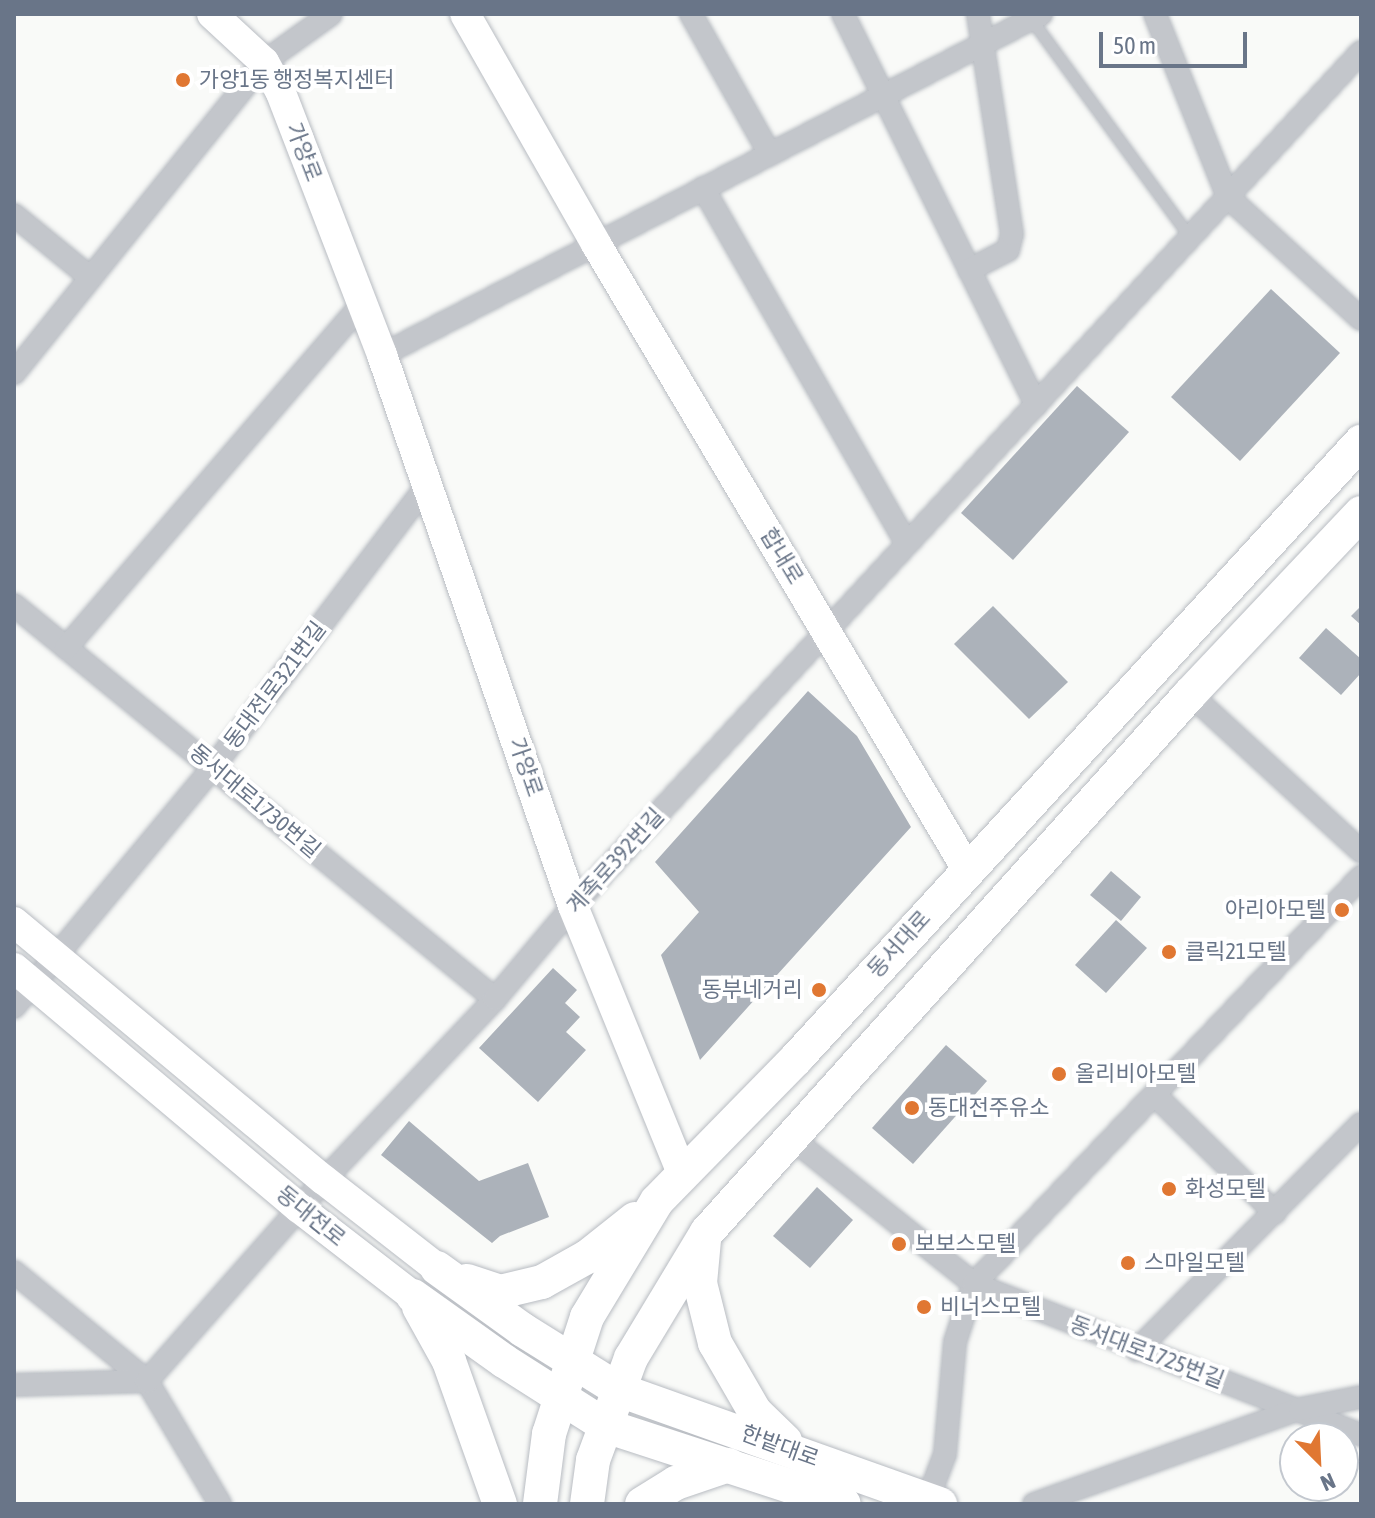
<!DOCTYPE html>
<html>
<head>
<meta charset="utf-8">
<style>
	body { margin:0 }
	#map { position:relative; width:1375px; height:1518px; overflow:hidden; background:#f9faf8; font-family:"Asap Condensed","Noto Sans KR",sans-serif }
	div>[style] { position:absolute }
	.building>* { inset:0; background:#acb2ba }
	.roads { filter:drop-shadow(0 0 2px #b8bcc2) drop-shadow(0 0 2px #b8bcc2) }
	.lane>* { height:11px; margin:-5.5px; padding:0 5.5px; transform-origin:5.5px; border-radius:5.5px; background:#c3c6cb }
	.street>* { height:22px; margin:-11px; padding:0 11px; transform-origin:11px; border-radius:11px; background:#c3c6cb }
	.secondary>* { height:30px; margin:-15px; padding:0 15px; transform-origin:15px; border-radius:15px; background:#fff }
	.primary>* { height:34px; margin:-17px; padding:0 17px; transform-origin:17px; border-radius:17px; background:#fff }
	.dots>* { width:22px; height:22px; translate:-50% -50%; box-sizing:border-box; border:4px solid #fff; border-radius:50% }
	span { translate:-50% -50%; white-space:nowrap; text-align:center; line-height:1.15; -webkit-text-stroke:8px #fff; paint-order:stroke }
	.poi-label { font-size:22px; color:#697588 }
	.left { translate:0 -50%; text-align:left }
	.right { translate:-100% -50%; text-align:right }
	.street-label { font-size:22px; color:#697588 }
	.frame { position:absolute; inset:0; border:16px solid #697588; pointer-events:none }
	.north { position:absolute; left:1279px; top:1422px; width:80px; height:80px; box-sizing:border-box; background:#fff; border:2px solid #c3c8cf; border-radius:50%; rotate:156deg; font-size:22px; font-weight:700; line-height:32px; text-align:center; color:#697588 }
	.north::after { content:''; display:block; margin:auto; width:28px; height:36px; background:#e07732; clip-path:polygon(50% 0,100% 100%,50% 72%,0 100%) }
	.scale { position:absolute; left:1099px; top:32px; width:148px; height:36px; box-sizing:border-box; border:4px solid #697588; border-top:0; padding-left:10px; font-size:24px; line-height:28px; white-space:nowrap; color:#697588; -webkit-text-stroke:6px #fff; paint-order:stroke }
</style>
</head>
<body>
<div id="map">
	<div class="building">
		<div style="clip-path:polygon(1271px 289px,1340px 353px,1240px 461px,1171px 397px)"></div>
		<div style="clip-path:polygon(1077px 386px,1129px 432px,1013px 560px,961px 513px)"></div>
		<div style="clip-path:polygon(993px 606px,1068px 682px,1029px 719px,954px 644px)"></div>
		<div style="clip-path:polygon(1361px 606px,1361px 625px,1351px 616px)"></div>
		<div style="clip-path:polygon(1326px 628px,1361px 659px,1361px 673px,1341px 695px,1299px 658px)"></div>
		<div style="clip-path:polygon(808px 691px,857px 736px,911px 827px,700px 1060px,661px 955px,699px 912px,655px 862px)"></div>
		<div style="clip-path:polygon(1111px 871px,1141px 897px,1121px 921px,1090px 895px)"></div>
		<div style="clip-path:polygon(1116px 920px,1147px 948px,1106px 993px,1075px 965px)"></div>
		<div style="clip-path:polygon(553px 968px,577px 990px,565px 1003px,580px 1017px,566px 1032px,586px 1050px,538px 1102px,479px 1048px)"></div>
		<div style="clip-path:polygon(946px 1045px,987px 1081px,913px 1164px,872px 1128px)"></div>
		<div style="clip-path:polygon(409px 1121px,479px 1181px,528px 1163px,549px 1217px,500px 1236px,492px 1243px,381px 1155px)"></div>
		<div style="clip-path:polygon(817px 1187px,853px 1220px,810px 1268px,773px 1236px)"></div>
	</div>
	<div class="roads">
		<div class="lane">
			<div style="left:1031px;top:19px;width:270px;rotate:53.9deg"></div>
		</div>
		<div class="street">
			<div style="left:691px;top:14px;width:161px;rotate:60.6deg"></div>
			<div style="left:843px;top:14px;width:436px;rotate:63.7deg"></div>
			<div style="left:1155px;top:14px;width:197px;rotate:68.3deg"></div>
			<div style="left:1228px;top:197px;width:180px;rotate:42.5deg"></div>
			<div style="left:703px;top:188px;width:410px;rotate:60.2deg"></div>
			<div style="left:14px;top:215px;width:99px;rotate:39.3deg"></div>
			<div style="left:969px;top:270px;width:44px;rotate:-27.1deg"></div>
			<div style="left:1008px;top:250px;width:16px;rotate:-76deg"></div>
			<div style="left:1012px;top:234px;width:223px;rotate:-98.8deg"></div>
			<div style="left:382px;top:355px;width:742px;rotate:-27.36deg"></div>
			<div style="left:14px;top:373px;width:399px;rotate:-51.2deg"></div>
			<div style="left:264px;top:62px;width:82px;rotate:-35.6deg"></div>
			<div style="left:14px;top:605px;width:622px;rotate:39.32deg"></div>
			<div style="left:66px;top:648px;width:455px;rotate:-49.3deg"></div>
			<div style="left:1190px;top:694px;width:232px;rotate:42.6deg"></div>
			<div style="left:14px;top:1007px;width:313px;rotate:-50.3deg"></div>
			<div style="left:214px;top:766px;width:354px;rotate:-52.8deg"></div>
			<div style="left:1155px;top:1095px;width:168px;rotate:44.5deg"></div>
			<div style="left:790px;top:1137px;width:236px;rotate:38.6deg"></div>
			<div style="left:974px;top:1284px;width:415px;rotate:21.3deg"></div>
			<div style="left:14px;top:1272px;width:172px;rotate:39.3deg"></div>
			<div style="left:147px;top:1381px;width:143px;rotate:59.3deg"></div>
			<div style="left:1137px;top:1350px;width:318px;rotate:-45.3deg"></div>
			<div style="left:14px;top:1385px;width:133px;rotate:-1.7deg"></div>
			<div style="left:147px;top:1381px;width:268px;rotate:-48.6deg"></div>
			<div style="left:324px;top:1180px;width:249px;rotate:-46.6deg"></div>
			<div style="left:495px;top:999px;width:121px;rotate:-50deg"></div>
			<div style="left:573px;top:906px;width:1162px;rotate:-47.3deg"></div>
			<div style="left:928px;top:1499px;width:48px;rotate:-69.3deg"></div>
			<div style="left:945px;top:1454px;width:112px;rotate:-84.9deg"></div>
			<div style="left:955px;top:1342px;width:61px;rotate:-71.9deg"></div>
			<div style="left:974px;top:1284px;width:562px;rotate:-46.44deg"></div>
			<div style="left:1034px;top:1504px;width:282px;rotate:-19.7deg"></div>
			<div style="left:1300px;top:1409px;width:62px;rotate:-11.1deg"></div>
		</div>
		<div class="secondary">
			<div style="left:212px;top:14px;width:71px;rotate:42.7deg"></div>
			<div style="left:264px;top:62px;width:35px;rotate:61deg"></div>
			<div style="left:281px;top:93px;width:281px;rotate:68.9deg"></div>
			<div style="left:382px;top:355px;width:583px;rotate:70.88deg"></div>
			<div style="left:573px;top:906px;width:291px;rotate:67.8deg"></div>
			<div style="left:465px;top:14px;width:265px;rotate:60.3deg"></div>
			<div style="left:596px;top:244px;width:727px;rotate:59.31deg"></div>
			<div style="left:14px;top:922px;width:403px;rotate:39.8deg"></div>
			<div style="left:324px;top:1180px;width:143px;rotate:37.9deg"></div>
			<div style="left:14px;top:968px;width:373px;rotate:40.1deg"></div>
			<div style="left:299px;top:1208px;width:144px;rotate:37.7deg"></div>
		</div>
		<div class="primary">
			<div style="left:704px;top:1240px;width:43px;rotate:95.3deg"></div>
			<div style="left:700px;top:1283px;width:62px;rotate:76deg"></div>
			<div style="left:715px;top:1343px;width:80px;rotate:59.9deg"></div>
			<div style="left:755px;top:1412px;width:42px;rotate:44deg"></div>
			<div style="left:437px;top:1268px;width:106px;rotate:35.8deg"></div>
			<div style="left:523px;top:1330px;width:113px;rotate:32deg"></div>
			<div style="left:619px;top:1390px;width:341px;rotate:19.6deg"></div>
			<div style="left:467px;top:1281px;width:35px;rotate:18deg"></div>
			<div style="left:500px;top:1292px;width:43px;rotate:-13.4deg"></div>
			<div style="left:542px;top:1282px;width:51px;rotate:-29.1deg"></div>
			<div style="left:587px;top:1257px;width:61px;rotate:-38.4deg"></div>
			<div style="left:413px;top:1296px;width:112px;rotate:35.5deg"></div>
			<div style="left:504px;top:1361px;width:121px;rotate:32.5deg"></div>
			<div style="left:606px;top:1426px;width:250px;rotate:18.1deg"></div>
			<div style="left:419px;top:1307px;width:62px;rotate:60.9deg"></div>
			<div style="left:449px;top:1361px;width:152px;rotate:70.4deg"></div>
			<div style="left:540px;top:1504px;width:71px;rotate:-82.7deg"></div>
			<div style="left:549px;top:1434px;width:123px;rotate:-72deg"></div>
			<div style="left:587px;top:1317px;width:135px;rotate:-58.9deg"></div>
			<div style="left:657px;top:1201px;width:199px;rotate:-45.6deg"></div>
			<div style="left:796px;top:1059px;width:837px;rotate:-47.52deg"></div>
			<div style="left:587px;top:1504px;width:44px;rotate:-82.2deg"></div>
			<div style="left:593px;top:1460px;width:109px;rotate:-69.6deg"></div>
			<div style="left:631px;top:1358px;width:147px;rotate:-58.9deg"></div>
			<div style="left:707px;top:1232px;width:723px;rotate:-48.08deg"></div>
			<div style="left:1190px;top:694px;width:249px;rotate:-46.6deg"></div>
			<div style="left:642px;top:1504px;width:40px;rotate:-32deg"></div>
			<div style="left:676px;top:1483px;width:56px;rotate:-18.8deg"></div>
		</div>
	</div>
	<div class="dots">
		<div style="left:183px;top:80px;background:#e07732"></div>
		<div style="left:1342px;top:910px;background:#e07732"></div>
		<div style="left:1169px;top:952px;background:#e07732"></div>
		<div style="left:819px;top:990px;background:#e07732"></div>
		<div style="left:1059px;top:1074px;background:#e07732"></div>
		<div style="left:912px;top:1108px;background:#e07732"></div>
		<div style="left:1169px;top:1189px;background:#e07732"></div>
		<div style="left:899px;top:1244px;background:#e07732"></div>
		<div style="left:1128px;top:1263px;background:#e07732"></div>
		<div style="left:924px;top:1307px;background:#e07732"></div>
	</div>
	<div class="poi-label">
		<span class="left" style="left:199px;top:80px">가양1동 행정복지센터</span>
		<span class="right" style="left:1326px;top:910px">아리아모텔</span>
		<span class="left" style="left:1185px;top:952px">클릭21모텔</span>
		<span class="right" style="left:803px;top:990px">동부네거리</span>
		<span class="left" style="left:1075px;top:1074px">올리비아모텔</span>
		<span class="left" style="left:928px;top:1108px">동대전주유소</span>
		<span class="left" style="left:1185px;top:1189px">화성모텔</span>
		<span class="left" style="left:915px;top:1244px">보보스모텔</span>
		<span class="left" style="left:1144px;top:1263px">스마일모텔</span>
		<span class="left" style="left:940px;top:1307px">비너스모텔</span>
	</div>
	<div class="street-label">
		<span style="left:304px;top:152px;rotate:69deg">가양로</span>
		<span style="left:782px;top:556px;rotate:59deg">합내로</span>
		<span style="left:275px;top:685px;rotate:-53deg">동대전로321번길</span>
		<span style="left:526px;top:767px;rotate:71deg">가양로</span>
		<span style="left:255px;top:801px;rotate:40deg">동서대로1730번길</span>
		<span style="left:615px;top:861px;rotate:-48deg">계족로392번길</span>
		<span style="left:899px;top:944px;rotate:-48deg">동서대로</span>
		<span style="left:311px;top:1216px;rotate:39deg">동대전로</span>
		<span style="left:1147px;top:1352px;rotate:21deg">동서대로1725번길</span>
		<span style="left:780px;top:1446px;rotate:20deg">한밭대로</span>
	</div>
	<div class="frame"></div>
	<div class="north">N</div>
	<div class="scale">50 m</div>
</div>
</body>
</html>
